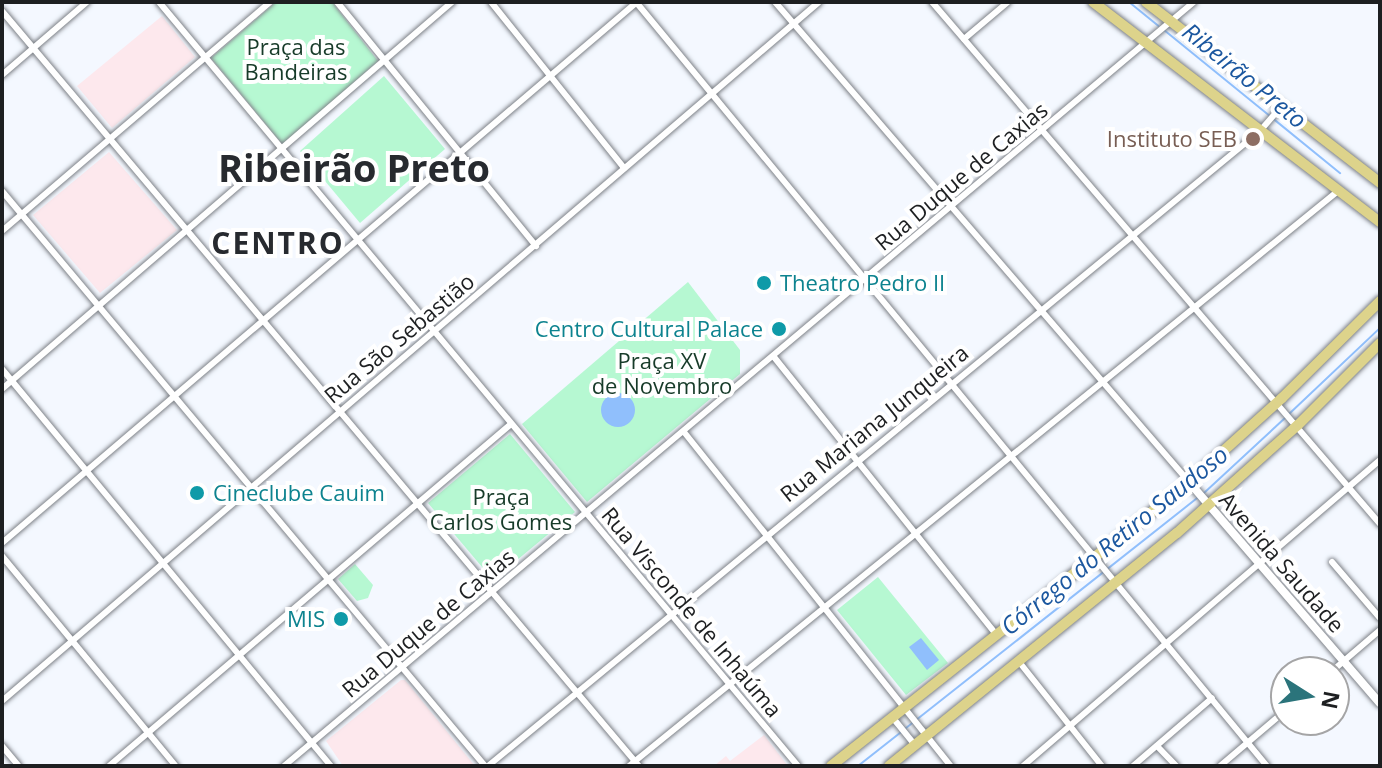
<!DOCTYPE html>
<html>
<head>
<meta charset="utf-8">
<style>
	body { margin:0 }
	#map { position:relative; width:1382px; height:768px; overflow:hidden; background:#f4f8ff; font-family:"Open Sans",sans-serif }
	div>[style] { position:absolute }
	.education>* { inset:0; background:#fde8ed }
	.green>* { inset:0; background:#b6f8d2 }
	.water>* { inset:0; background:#90bffc }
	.round { border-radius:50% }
	.stream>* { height:2px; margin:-1px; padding:0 1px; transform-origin:1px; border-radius:1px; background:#90bffc }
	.roads { filter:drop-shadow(0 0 2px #7e8288) drop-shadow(0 0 2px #7e8288) }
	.minor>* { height:6px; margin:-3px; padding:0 3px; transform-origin:3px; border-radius:3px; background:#fff }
	.tertiary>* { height:8px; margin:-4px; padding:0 4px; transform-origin:4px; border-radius:4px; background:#fff }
	.primary>* { height:10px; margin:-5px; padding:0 5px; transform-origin:5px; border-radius:5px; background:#ddd38b }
	.dots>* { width:22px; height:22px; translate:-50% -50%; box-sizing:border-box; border:4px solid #fff; border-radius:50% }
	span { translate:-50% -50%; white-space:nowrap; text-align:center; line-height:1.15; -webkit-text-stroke:8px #fff; paint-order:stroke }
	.park-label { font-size:22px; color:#173b29 }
	.education-label { font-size:22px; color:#785e54 }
	.right { translate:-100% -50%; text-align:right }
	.street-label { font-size:22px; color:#1d1f21 }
	.culture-label { font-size:22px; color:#0d838f }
	.left { translate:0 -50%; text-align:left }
	.water-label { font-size:24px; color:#1b579f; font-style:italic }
	.district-label { font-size:30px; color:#272a2f; font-weight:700; letter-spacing:2px }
	.town-label { font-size:38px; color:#272a2f; font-weight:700 }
	.frame { position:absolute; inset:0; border:4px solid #1d1f21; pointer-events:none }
	.north { position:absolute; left:1270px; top:656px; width:80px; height:80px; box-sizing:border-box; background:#fff; border:2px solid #a5a5a6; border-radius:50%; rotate:101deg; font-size:22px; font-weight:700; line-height:32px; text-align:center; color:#1d1f21 }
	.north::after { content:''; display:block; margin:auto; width:28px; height:36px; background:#2b747b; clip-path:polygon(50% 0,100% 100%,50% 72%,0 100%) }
</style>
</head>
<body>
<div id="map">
	<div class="education">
		<div style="clip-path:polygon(162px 16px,195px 57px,112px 128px,77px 86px)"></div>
		<div style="clip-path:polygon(109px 152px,177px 230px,100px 293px,33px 215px)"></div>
		<div style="clip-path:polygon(401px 680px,405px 680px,475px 766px,343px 766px,326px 741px)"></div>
		<div style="clip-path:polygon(764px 735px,788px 766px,714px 766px,726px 756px,730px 761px)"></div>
	</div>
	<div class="green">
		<div style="clip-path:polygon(276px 2px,332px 2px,378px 61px,283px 145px,211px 58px)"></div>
		<div style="clip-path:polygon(384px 76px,445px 149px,360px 223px,300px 151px)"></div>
		<div style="clip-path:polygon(688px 282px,740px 350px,740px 374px,587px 502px,522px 424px)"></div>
		<div style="clip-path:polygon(510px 434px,575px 512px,493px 580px,428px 503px)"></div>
		<div style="clip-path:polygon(355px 564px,373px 585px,368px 598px,357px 601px,338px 579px)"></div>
		<div style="clip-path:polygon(878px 577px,948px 663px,906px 695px,837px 610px)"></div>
	</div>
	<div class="water">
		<div class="round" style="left:601px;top:393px;width:34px;height:34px"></div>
		<div style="clip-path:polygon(921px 638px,939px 660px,927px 670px,909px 647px)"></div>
	</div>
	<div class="stream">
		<div style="left:1129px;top:2px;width:38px;rotate:39deg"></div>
		<div style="left:1164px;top:30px;width:227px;rotate:39.1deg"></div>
		<div style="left:1289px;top:414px;width:125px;rotate:-43.4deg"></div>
		<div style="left:1204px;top:493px;width:110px;rotate:-42.8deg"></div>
		<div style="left:906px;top:728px;width:373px;rotate:-38.3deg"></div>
		<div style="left:858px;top:766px;width:55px;rotate:-38.3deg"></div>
	</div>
	<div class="roads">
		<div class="minor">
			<div style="left:159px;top:2px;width:996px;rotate:50.09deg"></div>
			<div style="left:337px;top:2px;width:315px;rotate:50.8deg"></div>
			<div style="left:491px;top:2px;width:213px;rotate:51.3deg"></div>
			<div style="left:636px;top:2px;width:991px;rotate:50.45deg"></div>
			<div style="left:775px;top:2px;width:634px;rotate:49.22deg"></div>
			<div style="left:932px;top:2px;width:688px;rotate:49.36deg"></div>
			<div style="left:2px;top:11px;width:988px;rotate:49.85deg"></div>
			<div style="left:964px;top:39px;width:57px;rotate:-40.1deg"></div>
			<div style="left:2px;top:75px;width:112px;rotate:-40.7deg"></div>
			<div style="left:2px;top:191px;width:751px;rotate:49.97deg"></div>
			<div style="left:2px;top:231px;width:353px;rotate:-40.5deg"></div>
			<div style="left:774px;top:357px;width:355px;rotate:51.3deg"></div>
			<div style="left:2px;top:369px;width:516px;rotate:50.35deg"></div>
			<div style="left:2px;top:389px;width:594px;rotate:-40.7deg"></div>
			<div style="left:684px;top:432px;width:428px;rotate:51.4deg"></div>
			<div style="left:2px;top:543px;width:834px;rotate:-40.43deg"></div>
			<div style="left:2px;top:556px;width:273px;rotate:50.4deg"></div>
			<div style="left:1332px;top:562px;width:74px;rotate:49.4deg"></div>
			<div style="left:1020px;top:663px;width:132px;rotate:51.5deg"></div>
			<div style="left:1331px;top:672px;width:65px;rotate:-40.6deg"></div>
			<div style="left:2px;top:701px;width:1075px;rotate:-40.55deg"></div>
			<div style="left:893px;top:718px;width:35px;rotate:51deg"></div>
			<div style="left:2px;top:746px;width:26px;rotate:50deg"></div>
			<div style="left:1157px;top:746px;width:28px;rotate:46deg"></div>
			<div style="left:109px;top:766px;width:528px;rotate:-40.39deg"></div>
			<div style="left:284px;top:766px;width:1188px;rotate:-40.02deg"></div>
			<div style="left:488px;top:766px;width:1000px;rotate:-39.44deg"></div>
			<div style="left:1260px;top:131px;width:32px;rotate:-49deg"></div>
			<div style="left:629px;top:766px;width:913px;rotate:-39.04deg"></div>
			<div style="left:1023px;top:766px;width:470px;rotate:-40.6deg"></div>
			<div style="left:1133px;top:766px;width:104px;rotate:-40.7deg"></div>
			<div style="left:1220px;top:766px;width:87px;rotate:-40.3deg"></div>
		</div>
		<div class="tertiary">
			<div style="left:1189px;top:482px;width:292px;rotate:49.2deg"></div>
		</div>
		<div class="primary">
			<div style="left:1093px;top:2px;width:362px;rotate:37.5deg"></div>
			<div style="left:1146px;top:2px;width:296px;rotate:37.7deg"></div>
			<div style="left:831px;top:766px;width:457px;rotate:-38.4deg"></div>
			<div style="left:1189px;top:482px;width:125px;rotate:-42.1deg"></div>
			<div style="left:1282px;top:398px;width:138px;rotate:-44.7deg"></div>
			<div style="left:889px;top:766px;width:370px;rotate:-39deg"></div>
			<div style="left:1177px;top:533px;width:162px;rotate:-41.8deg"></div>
			<div style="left:1298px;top:425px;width:116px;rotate:-45deg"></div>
		</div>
	</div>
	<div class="dots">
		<div style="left:1253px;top:139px;background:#8d6e63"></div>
		<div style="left:764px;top:283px;background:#0f9aa8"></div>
		<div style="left:779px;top:329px;background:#0f9aa8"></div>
		<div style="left:197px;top:493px;background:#0f9aa8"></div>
		<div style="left:341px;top:619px;background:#0f9aa8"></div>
	</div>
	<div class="park-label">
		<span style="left:296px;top:59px">Praça das<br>Bandeiras</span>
		<span style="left:662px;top:373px">Praça XV<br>de Novembro</span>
		<span style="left:501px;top:509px">Praça<br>Carlos Gomes</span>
	</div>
	<div class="education-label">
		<span class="right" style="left:1237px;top:139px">Instituto SEB</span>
	</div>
	<div class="street-label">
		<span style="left:961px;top:176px;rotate:-40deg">Rua Duque de Caxias</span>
		<span style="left:399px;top:338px;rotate:-40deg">Rua São Sebastião</span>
		<span style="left:874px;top:423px;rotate:-39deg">Rua Mariana Junqueira</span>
		<span style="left:1282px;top:562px;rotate:49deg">Avenida Saudade</span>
		<span style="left:692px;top:612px;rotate:50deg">Rua Visconde de Inhaúma</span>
		<span style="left:428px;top:623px;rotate:-40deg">Rua Duque de Caxias</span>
	</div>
	<div class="culture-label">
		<span class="left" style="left:780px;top:283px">Theatro Pedro II</span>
		<span class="right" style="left:763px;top:329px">Centro Cultural Palace</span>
		<span class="left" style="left:213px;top:493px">Cineclube Cauim</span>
		<span class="right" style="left:325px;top:619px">MIS</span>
	</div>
	<div class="water-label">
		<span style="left:1245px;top:75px;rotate:39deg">Ribeirão Preto</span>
		<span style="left:1114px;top:540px;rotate:-39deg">Córrego do Retiro Saudoso</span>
	</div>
	<div class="district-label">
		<span style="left:278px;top:243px">CENTRO</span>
	</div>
	<div class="town-label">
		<span style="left:354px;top:168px">Ribeirão Preto</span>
	</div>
	<div class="frame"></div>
	<div class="north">N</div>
</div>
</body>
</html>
